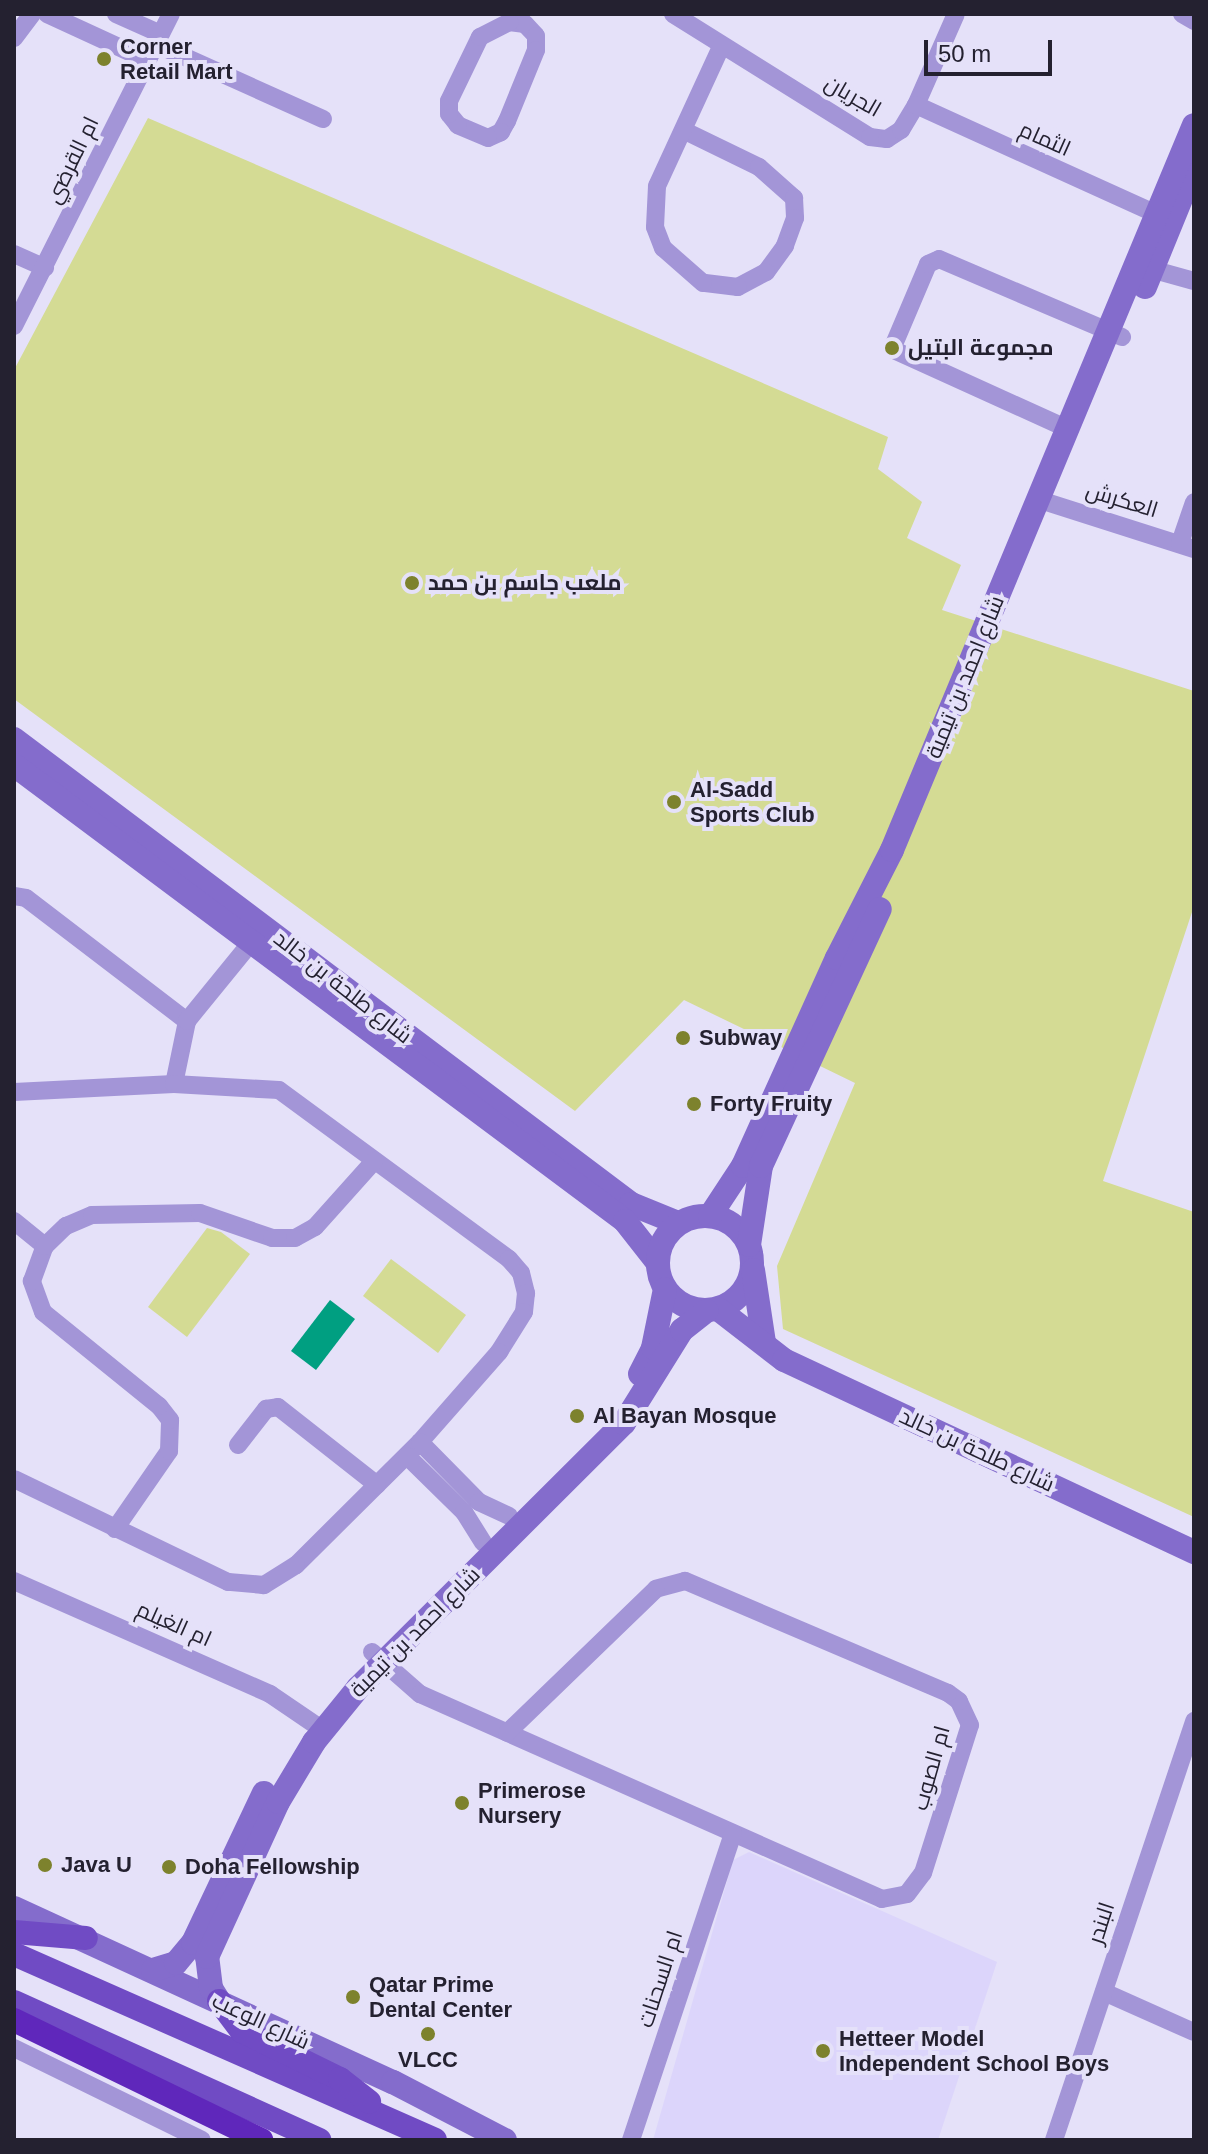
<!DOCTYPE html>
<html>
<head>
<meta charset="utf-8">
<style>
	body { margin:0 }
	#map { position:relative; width:1208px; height:2154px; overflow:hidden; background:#e5e1f9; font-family:Arial,Cairo,sans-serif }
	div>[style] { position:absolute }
	.built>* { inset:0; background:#dcd5fb }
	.green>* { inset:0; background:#d4db94 }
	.water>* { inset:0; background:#009f81 }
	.street>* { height:18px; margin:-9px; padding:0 9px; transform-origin:9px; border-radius:9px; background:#a395d7 }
	.secondary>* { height:24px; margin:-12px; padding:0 12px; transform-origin:12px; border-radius:12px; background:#846ccc }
	.secondary>.ring { margin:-12px; padding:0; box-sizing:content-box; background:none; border:24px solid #846ccc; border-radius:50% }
	.primary>* { height:24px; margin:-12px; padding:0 12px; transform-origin:12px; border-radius:12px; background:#704bc4 }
	.highway>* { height:24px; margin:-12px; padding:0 12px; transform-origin:12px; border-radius:12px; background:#5f27bb }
	.dots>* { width:22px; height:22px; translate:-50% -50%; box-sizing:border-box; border:4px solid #e5e1f9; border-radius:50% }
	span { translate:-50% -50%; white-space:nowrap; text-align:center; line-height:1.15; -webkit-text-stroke:8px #e5e1f9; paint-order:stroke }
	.poi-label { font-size:22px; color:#242130; font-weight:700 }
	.left { translate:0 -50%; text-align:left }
	.street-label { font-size:22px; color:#242130 }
	.frame { position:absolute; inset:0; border:16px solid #242130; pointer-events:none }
	.scale { position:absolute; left:924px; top:40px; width:128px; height:36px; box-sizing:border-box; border:4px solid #242130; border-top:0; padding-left:10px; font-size:24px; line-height:28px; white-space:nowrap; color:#242130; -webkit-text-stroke:6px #e5e1f9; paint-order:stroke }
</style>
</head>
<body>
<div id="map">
	<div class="built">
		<div style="clip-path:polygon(749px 1852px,997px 1962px,938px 2140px,653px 2140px,733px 1860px)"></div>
	</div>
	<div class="green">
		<div style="clip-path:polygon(148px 118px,888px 437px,878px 469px,922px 502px,907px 538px,961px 565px,942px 610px,1194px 691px,1194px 906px,1103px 1181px,1194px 1212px,1194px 1517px,783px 1329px,777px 1266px,855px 1083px,684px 1000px,575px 1111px,14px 699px,14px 370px)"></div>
		<div style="clip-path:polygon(207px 1228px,221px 1232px,250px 1254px,187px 1337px,148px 1307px)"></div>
		<div style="clip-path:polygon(391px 1259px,466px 1315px,438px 1353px,363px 1296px)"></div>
	</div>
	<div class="water">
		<div style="clip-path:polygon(330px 1300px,355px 1319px,316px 1370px,291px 1351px)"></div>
	</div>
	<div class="street">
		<div style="left:47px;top:14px;width:110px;rotate:24.7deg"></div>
		<div style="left:116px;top:14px;width:49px;rotate:24deg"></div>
		<div style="left:673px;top:14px;width:232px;rotate:32deg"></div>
		<div style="left:870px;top:137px;width:17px;rotate:7deg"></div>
		<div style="left:887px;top:139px;width:17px;rotate:-33deg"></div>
		<div style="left:901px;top:130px;width:29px;rotate:-59deg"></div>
		<div style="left:916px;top:105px;width:99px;rotate:-66.3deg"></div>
		<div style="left:1182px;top:14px;width:14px;rotate:30deg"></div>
		<div style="left:509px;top:22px;width:16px;rotate:7deg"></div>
		<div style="left:525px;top:24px;width:16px;rotate:47deg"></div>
		<div style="left:536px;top:36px;width:14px;rotate:90deg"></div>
		<div style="left:536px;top:50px;width:77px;rotate:112.2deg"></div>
		<div style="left:507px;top:121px;width:13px;rotate:119deg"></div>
		<div style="left:501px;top:132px;width:14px;rotate:155deg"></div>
		<div style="left:488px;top:138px;width:33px;rotate:-157deg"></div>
		<div style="left:458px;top:125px;width:14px;rotate:-129deg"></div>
		<div style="left:449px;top:114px;width:13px;rotate:-90deg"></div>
		<div style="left:449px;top:101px;width:71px;rotate:-64.2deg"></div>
		<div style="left:480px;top:37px;width:33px;rotate:-27deg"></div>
		<div style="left:14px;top:38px;width:30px;rotate:-53deg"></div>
		<div style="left:156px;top:44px;width:183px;rotate:24.2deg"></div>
		<div style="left:916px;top:105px;width:264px;rotate:24.4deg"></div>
		<div style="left:685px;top:131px;width:82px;rotate:25.9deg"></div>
		<div style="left:759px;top:167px;width:47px;rotate:41.5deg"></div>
		<div style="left:794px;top:198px;width:20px;rotate:87deg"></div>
		<div style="left:795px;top:218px;width:30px;rotate:110deg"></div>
		<div style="left:785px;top:246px;width:32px;rotate:126deg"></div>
		<div style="left:766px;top:272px;width:32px;rotate:152deg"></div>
		<div style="left:738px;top:287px;width:35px;rotate:-173deg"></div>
		<div style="left:703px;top:283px;width:53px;rotate:-138.8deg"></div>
		<div style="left:663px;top:248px;width:22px;rotate:-111deg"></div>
		<div style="left:655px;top:227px;width:41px;rotate:-87.2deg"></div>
		<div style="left:657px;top:186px;width:155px;rotate:-65.3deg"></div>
		<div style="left:14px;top:254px;width:34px;rotate:24deg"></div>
		<div style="left:1140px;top:266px;width:56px;rotate:15.5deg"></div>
		<div style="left:14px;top:326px;width:349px;rotate:-63.3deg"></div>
		<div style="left:1068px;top:429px;width:193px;rotate:-155.6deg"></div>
		<div style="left:892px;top:349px;width:92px;rotate:-67deg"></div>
		<div style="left:928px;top:264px;width:12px;rotate:-24deg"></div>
		<div style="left:939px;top:259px;width:199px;rotate:23.1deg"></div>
		<div style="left:1037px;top:499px;width:165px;rotate:17.7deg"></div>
		<div style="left:1180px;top:543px;width:43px;rotate:-71.1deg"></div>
		<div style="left:14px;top:896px;width:12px;rotate:9deg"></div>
		<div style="left:26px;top:898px;width:203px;rotate:37.4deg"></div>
		<div style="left:174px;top:1084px;width:64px;rotate:-78.3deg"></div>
		<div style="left:187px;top:1021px;width:98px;rotate:-50.8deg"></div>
		<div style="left:14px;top:1092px;width:160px;rotate:-2.9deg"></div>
		<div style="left:174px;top:1084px;width:105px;rotate:3.3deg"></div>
		<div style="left:279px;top:1090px;width:285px;rotate:36.3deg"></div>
		<div style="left:509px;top:1259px;width:18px;rotate:49deg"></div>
		<div style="left:521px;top:1273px;width:21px;rotate:76deg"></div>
		<div style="left:526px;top:1293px;width:19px;rotate:96deg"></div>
		<div style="left:524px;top:1312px;width:47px;rotate:122deg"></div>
		<div style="left:499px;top:1352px;width:120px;rotate:131.3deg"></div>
		<div style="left:420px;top:1442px;width:175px;rotate:135.2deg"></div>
		<div style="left:296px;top:1565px;width:38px;rotate:148deg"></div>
		<div style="left:264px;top:1585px;width:36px;rotate:-175deg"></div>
		<div style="left:228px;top:1582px;width:237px;rotate:-154.3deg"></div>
		<div style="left:14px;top:1221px;width:40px;rotate:39deg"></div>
		<div style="left:420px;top:1442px;width:84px;rotate:45.5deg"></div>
		<div style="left:479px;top:1502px;width:33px;rotate:25deg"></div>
		<div style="left:238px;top:1445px;width:46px;rotate:-52.1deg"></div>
		<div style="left:266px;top:1409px;width:12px;rotate:-9deg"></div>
		<div style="left:278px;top:1407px;width:126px;rotate:38.2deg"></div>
		<div style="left:407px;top:1456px;width:80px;rotate:44.5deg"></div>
		<div style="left:464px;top:1512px;width:36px;rotate:58deg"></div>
		<div style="left:115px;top:1529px;width:95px;rotate:-55.3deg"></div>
		<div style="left:169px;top:1451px;width:31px;rotate:-88deg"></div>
		<div style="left:170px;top:1420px;width:18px;rotate:-128deg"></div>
		<div style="left:159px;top:1406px;width:149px;rotate:-141deg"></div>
		<div style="left:43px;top:1312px;width:33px;rotate:-110deg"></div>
		<div style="left:32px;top:1281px;width:37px;rotate:-70deg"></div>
		<div style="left:45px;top:1246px;width:29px;rotate:-44deg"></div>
		<div style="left:66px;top:1226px;width:28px;rotate:-23deg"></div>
		<div style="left:92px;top:1215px;width:108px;rotate:-1.1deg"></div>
		<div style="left:200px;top:1213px;width:76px;rotate:19.1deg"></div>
		<div style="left:272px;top:1238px;width:23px"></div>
		<div style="left:295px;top:1238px;width:23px;rotate:-29deg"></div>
		<div style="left:315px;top:1227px;width:89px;rotate:-48.2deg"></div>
		<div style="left:14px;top:1581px;width:280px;rotate:23.8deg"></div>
		<div style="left:270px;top:1694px;width:64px;rotate:34.2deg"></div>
		<div style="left:372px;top:1652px;width:64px;rotate:41.2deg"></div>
		<div style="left:420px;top:1694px;width:505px;rotate:23.93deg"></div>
		<div style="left:882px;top:1899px;width:25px;rotate:-11deg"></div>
		<div style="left:907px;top:1894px;width:26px;rotate:-53deg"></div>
		<div style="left:923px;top:1873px;width:155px;rotate:-72.4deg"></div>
		<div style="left:970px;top:1725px;width:26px;rotate:-115deg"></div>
		<div style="left:959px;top:1701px;width:14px;rotate:-144deg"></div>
		<div style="left:948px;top:1693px;width:286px;rotate:-156.9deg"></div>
		<div style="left:685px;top:1581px;width:30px;rotate:165deg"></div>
		<div style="left:656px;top:1589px;width:207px;rotate:136deg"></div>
		<div style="left:1104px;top:1992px;width:98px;rotate:24deg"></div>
		<div style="left:14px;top:2048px;width:209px;rotate:26.1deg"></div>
		<div style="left:631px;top:2140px;width:323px;rotate:-71.6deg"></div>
		<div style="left:1054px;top:2140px;width:442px;rotate:-71.5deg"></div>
	</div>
	<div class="secondary">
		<div style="left:1145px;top:287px;width:130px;rotate:-67.8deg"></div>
		<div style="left:14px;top:739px;width:773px;rotate:37deg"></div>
		<div style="left:631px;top:1204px;width:51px;rotate:22deg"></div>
		<div style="left:14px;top:765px;width:762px;rotate:36.73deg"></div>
		<div style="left:625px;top:1221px;width:52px;rotate:52deg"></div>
		<div class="ring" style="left:658px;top:1216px;width:70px;height:70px"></div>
		<div style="left:710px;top:1216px;width:60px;rotate:-56.6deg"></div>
		<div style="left:743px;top:1166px;width:228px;rotate:-65.7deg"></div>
		<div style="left:837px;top:958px;width:121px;rotate:-63deg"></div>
		<div style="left:892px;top:850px;width:785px;rotate:-67.39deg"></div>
		<div style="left:749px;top:1245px;width:80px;rotate:-81.4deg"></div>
		<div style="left:761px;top:1166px;width:283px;rotate:-65.2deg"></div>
		<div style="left:753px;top:1270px;width:74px;rotate:81.4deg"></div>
		<div style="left:718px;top:1309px;width:83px;rotate:37.7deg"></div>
		<div style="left:784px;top:1360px;width:453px;rotate:25.1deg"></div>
		<div style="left:640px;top:1374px;width:29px;rotate:-63deg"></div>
		<div style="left:653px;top:1348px;width:60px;rotate:-78.5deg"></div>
		<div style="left:14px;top:1908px;width:417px;rotate:24.7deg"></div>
		<div style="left:393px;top:2082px;width:126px;rotate:27.4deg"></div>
		<div style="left:153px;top:1970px;width:24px;rotate:-17deg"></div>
		<div style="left:176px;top:1963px;width:26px;rotate:-50deg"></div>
		<div style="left:193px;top:1943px;width:166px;rotate:-64.7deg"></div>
		<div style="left:219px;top:2001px;width:15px;rotate:-122deg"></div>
		<div style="left:211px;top:1988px;width:31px;rotate:-97deg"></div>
		<div style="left:207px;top:1957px;width:170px;rotate:-65.4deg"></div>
		<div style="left:278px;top:1802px;width:70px;rotate:-59deg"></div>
		<div style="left:314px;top:1742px;width:70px;rotate:-50.8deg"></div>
		<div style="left:358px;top:1688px;width:375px;rotate:-44.9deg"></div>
		<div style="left:624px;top:1423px;width:110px;rotate:-58.1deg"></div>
		<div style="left:682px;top:1330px;width:31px;rotate:-38deg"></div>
	</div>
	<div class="primary">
		<div style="left:14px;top:1932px;width:72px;rotate:4.8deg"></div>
		<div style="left:14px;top:1954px;width:460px;rotate:23.8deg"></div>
		<div style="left:219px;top:2001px;width:38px;rotate:53deg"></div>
		<div style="left:242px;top:2031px;width:109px;rotate:26.1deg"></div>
		<div style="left:340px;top:2079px;width:37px;rotate:38deg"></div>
		<div style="left:14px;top:2002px;width:335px;rotate:24.3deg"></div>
	</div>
	<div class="highway">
		<div style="left:14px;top:2020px;width:275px;rotate:25.9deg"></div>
	</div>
	<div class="dots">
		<div style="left:104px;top:59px;background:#7d822d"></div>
		<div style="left:892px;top:348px;background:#7d822d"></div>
		<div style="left:412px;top:583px;background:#7d822d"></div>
		<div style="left:674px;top:802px;background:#7d822d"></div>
		<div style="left:683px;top:1038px;background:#7d822d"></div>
		<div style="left:694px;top:1104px;background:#7d822d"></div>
		<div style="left:577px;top:1416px;background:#7d822d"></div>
		<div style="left:462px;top:1803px;background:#7d822d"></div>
		<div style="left:45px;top:1865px;background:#7d822d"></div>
		<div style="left:169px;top:1867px;background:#7d822d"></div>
		<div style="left:353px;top:1997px;background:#7d822d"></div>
		<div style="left:428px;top:2034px;background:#7d822d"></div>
		<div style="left:823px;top:2051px;background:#7d822d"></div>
	</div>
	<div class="poi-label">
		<span class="left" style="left:120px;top:59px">Corner<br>Retail Mart</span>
		<span class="left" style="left:908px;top:348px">مجموعة البتيل</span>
		<span class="left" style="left:428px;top:583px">ملعب جاسم بن حمد</span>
		<span class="left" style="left:690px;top:802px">Al-Sadd<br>Sports Club</span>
		<span class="left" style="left:699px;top:1038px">Subway</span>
		<span class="left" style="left:710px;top:1104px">Forty Fruity</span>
		<span class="left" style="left:593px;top:1416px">Al Bayan Mosque</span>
		<span class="left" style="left:478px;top:1803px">Primerose<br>Nursery</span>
		<span class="left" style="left:61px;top:1865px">Java U</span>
		<span class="left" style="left:185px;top:1867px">Doha Fellowship</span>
		<span class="left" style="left:369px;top:1997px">Qatar Prime<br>Dental Center</span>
		<span class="left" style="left:839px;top:2051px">Hetteer Model<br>Independent School Boys</span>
		<span style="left:428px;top:2060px">VLCC</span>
	</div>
	<div class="street-label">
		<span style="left:853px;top:96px;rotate:30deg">الجريان</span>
		<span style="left:1045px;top:139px;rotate:24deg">الثمام</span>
		<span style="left:72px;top:160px;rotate:-64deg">ام القرضي</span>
		<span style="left:1122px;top:500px;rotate:17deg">العكرش</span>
		<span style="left:965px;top:677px;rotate:-68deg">شارع احمد بن تيمية</span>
		<span style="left:343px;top:987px;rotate:38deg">شارع طلحة بن خالد</span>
		<span style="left:977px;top:1450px;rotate:25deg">شارع طلحة بن خالد</span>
		<span style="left:174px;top:1624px;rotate:24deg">ام الغيلم</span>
		<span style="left:415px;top:1632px;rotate:-45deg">شارع احمد بن تيمية</span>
		<span style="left:931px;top:1768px;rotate:-74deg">ام الصوب</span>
		<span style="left:1101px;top:1923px;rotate:-72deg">البندر</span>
		<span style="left:660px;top:1979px;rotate:-72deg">ام السحنات</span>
		<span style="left:261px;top:2021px;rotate:25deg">شارع الوعب</span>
	</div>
	<div class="frame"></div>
	<div class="scale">50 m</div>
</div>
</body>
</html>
